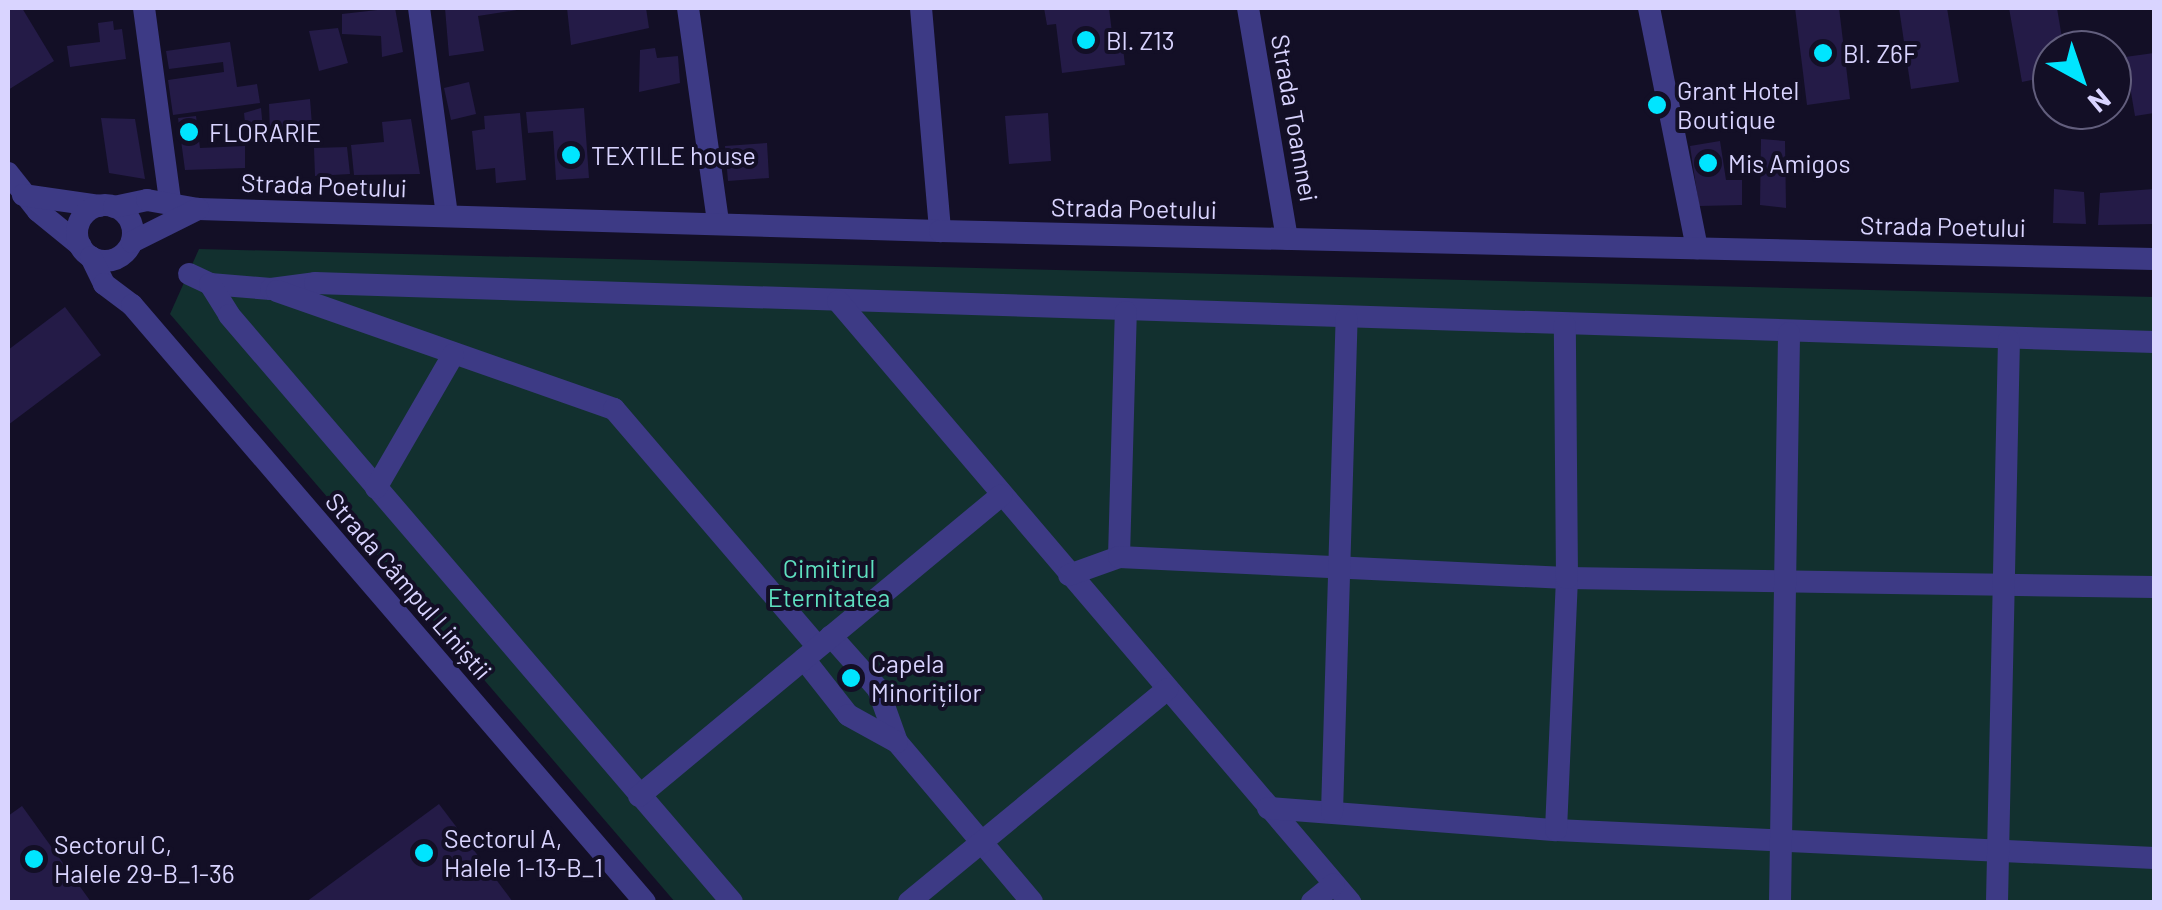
<!DOCTYPE html>
<html>
<head>
<meta charset="utf-8">
<style>
	body { margin:0 }
	#map { position:relative; width:2162px; height:910px; overflow:hidden; background:#130f26; font-family:Barlow,sans-serif }
	div>[style] { position:absolute }
	.green>* { inset:0; background:#12302f }
	.building>* { inset:0; background:#241b47 }
	.minor>* { height:22px; margin:-11px; padding:0 11px; transform-origin:11px; border-radius:11px; background:#3d3a85 }
	.minor>.ring { margin:-11px; padding:0; box-sizing:content-box; background:none; border:22px solid #3d3a85; border-radius:50% }
	.dots>* { width:28px; height:28px; translate:-50% -50%; box-sizing:border-box; border:5px solid #130f26; border-radius:50% }
	span { translate:-50% -50%; white-space:nowrap; text-align:center; line-height:1.15; -webkit-text-stroke:8px #130f26; paint-order:stroke }
	.poi-label { font-size:25px; color:#d9d4ff }
	.left { translate:0 -50%; text-align:left }
	.street-label { font-size:25px; color:#d9d4ff }
	.park-label { font-size:25px; color:#5fe0c0 }
	.frame { position:absolute; inset:0; border:10px solid #d9d4ff; pointer-events:none }
	.north { position:absolute; left:2032px; top:30px; width:100px; height:100px; box-sizing:border-box; background:#130f26; border:2px solid #625e7d; border-radius:50%; rotate:140deg; font-size:28px; font-weight:700; line-height:40px; text-align:center; color:#d9d4ff }
	.north::after { content:''; display:block; margin:auto; width:35px; height:45px; background:#00e5ff; clip-path:polygon(50% 0,100% 100%,50% 72%,0 100%) }
</style>
</head>
<body>
<div id="map">
	<div class="green">
		<div style="clip-path:polygon(199px 249px,2154px 297px,2154px 902px,675px 902px,170px 314px)"></div>
	</div>
	<div class="building">
		<div style="clip-path:polygon(8px 8px,22px 8px,54px 61px,8px 90px)"></div>
		<div style="clip-path:polygon(395px 8px,403px 52px,382px 57px,381px 36px,342px 34px,342px 14px)"></div>
		<div style="clip-path:polygon(445px 8px,517px 8px,517px 10px,478px 16px,484px 51px,449px 56px)"></div>
		<div style="clip-path:polygon(567px 8px,646px 8px,649px 28px,571px 45px)"></div>
		<div style="clip-path:polygon(1044px 8px,1109px 8px,1113px 41px,1122px 40px,1125px 65px,1062px 73px,1056px 24px,1047px 25px)"></div>
		<div style="clip-path:polygon(1795px 8px,1839px 8px,1850px 99px,1807px 105px)"></div>
		<div style="clip-path:polygon(1899px 8px,1947px 8px,1959px 82px,1911px 89px)"></div>
		<div style="clip-path:polygon(2009px 8px,2057px 8px,2064px 50px,2052px 50px,2052px 76px,2022px 82px)"></div>
		<div style="clip-path:polygon(113px 21px,114px 30px,122px 29px,126px 59px,70px 67px,67px 46px,100px 42px,98px 23px)"></div>
		<div style="clip-path:polygon(338px 28px,348px 63px,319px 71px,309px 31px)"></div>
		<div style="clip-path:polygon(230px 42px,237px 87px,257px 84px,260px 103px,173px 115px,168px 80px,224px 72px,223px 62px,169px 69px,166px 51px)"></div>
		<div style="clip-path:polygon(655px 48px,657px 58px,678px 56px,680px 83px,639px 92px,640px 50px)"></div>
		<div style="clip-path:polygon(2154px 53px,2154px 113px,2135px 116px,2125px 57px)"></div>
		<div style="clip-path:polygon(469px 82px,476px 114px,451px 120px,444px 88px)"></div>
		<div style="clip-path:polygon(310px 99px,312px 125px,270px 133px,269px 104px)"></div>
		<div style="clip-path:polygon(261px 108px,264px 140px,247px 143px,244px 113px)"></div>
		<div style="clip-path:polygon(584px 108px,589px 178px,556px 180px,553px 131px,528px 133px,526px 112px)"></div>
		<div style="clip-path:polygon(520px 113px,526px 180px,496px 183px,495px 168px,476px 170px,472px 131px,485px 129px,484px 116px)"></div>
		<div style="clip-path:polygon(1048px 113px,1051px 161px,1009px 164px,1005px 116px)"></div>
		<div style="clip-path:polygon(196px 116px,200px 148px,245px 146px,245px 168px,185px 170px,178px 118px)"></div>
		<div style="clip-path:polygon(101px 118px,135px 119px,145px 179px,109px 173px)"></div>
		<div style="clip-path:polygon(411px 119px,420px 174px,354px 175px,351px 145px,384px 142px,382px 122px)"></div>
		<div style="clip-path:polygon(1761px 139px,1785px 141px,1786px 208px,1760px 205px)"></div>
		<div style="clip-path:polygon(1720px 141px,1726px 180px,1742px 180px,1742px 205px,1699px 206px,1690px 146px)"></div>
		<div style="clip-path:polygon(767px 143px,769px 178px,728px 181px,725px 146px)"></div>
		<div style="clip-path:polygon(347px 147px,350px 174px,315px 176px,314px 148px)"></div>
		<div style="clip-path:polygon(2054px 189px,2084px 192px,2086px 224px,2053px 223px)"></div>
		<div style="clip-path:polygon(2154px 189px,2154px 224px,2098px 225px,2100px 193px)"></div>
		<div style="clip-path:polygon(65px 307px,101px 355px,8px 425px,8px 350px)"></div>
		<div style="clip-path:polygon(439px 804px,513px 902px,306px 902px)"></div>
		<div style="clip-path:polygon(22px 806px,91px 902px,8px 902px,8px 816px)"></div>
	</div>
	<div class="minor">
		<div style="left:144px;top:8px;width:195px;rotate:82.3deg"></div>
		<div style="left:419px;top:8px;width:210px;rotate:82.3deg"></div>
		<div style="left:688px;top:8px;width:215px;rotate:82deg"></div>
		<div style="left:921px;top:8px;width:224px;rotate:85.1deg"></div>
		<div style="left:1248px;top:8px;width:234px;rotate:80.4deg"></div>
		<div style="left:1649px;top:8px;width:245px;rotate:78.7deg"></div>
		<div style="left:8px;top:173px;width:48px;rotate:51.7deg"></div>
		<div style="left:38px;top:211px;width:55px;rotate:39.1deg"></div>
		<div style="left:23px;top:195px;width:77px;rotate:8.2deg"></div>
		<div class="ring" style="left:77px;top:205px;width:34px;height:34px"></div>
		<div style="left:114px;top:207px;width:34px;rotate:-12deg"></div>
		<div style="left:147px;top:200px;width:52px;rotate:10deg"></div>
		<div style="left:198px;top:209px;width:742px;rotate:1.7deg"></div>
		<div style="left:940px;top:231px;width:1214px;rotate:1.32deg"></div>
		<div style="left:132px;top:242px;width:74px;rotate:-26.6deg"></div>
		<div style="left:91px;top:257px;width:30px;rotate:64deg"></div>
		<div style="left:104px;top:284px;width:35px;rotate:37deg"></div>
		<div style="left:132px;top:305px;width:787px;rotate:49.33deg"></div>
		<div style="left:189px;top:274px;width:23px;rotate:25deg"></div>
		<div style="left:210px;top:284px;width:61px;rotate:4.7deg"></div>
		<div style="left:271px;top:289px;width:44px;rotate:-7.8deg"></div>
		<div style="left:315px;top:283px;width:1840px;rotate:1.84deg"></div>
		<div style="left:210px;top:284px;width:36px;rotate:58deg"></div>
		<div style="left:229px;top:315px;width:773px;rotate:49.41deg"></div>
		<div style="left:277px;top:291px;width:357px;rotate:19.3deg"></div>
		<div style="left:614px;top:409px;width:313px;rotate:49.4deg"></div>
		<div style="left:838px;top:301px;width:790px;rotate:49.57deg"></div>
		<div style="left:376px;top:488px;width:154px;rotate:-59.9deg"></div>
		<div style="left:1119px;top:557px;width:245px;rotate:-88.4deg"></div>
		<div style="left:1069px;top:575px;width:53px;rotate:-19.8deg"></div>
		<div style="left:1119px;top:557px;width:448px;rotate:2.7deg"></div>
		<div style="left:1567px;top:578px;width:587px;rotate:0.88deg"></div>
		<div style="left:831px;top:636px;width:71px;rotate:48.4deg"></div>
		<div style="left:878px;top:689px;width:56px;rotate:70.3deg"></div>
		<div style="left:897px;top:742px;width:209px;rotate:49.8deg"></div>
		<div style="left:804px;top:659px;width:71px;rotate:51.8deg"></div>
		<div style="left:848px;top:715px;width:56px;rotate:28.9deg"></div>
		<div style="left:639px;top:796px;width:471px;rotate:-39.7deg"></div>
		<div style="left:1268px;top:808px;width:289px;rotate:4.4deg"></div>
		<div style="left:1556px;top:830px;width:599px;rotate:2.68deg"></div>
		<div style="left:1332px;top:812px;width:494px;rotate:-88.3deg"></div>
		<div style="left:1556px;top:830px;width:252px;rotate:-87.5deg"></div>
		<div style="left:1567px;top:578px;width:253px;rotate:-90.5deg"></div>
		<div style="left:909px;top:902px;width:335px;rotate:-39.5deg"></div>
		<div style="left:1312px;top:902px;width:28px;rotate:-39deg"></div>
		<div style="left:1780px;top:902px;width:569px;rotate:-89.09deg"></div>
		<div style="left:1997px;top:902px;width:562px;rotate:-88.78deg"></div>
	</div>
	<div class="dots">
		<div style="left:1086px;top:40px;background:#00e5ff"></div>
		<div style="left:1823px;top:53px;background:#00e5ff"></div>
		<div style="left:1657px;top:105px;background:#00e5ff"></div>
		<div style="left:189px;top:132px;background:#00e5ff"></div>
		<div style="left:571px;top:155px;background:#00e5ff"></div>
		<div style="left:1708px;top:163px;background:#00e5ff"></div>
		<div style="left:851px;top:678px;background:#00e5ff"></div>
		<div style="left:424px;top:853px;background:#00e5ff"></div>
		<div style="left:34px;top:859px;background:#00e5ff"></div>
	</div>
	<div class="poi-label">
		<span class="left" style="left:1106px;top:40px">Bl. Z13</span>
		<span class="left" style="left:1843px;top:53px">Bl. Z6F</span>
		<span class="left" style="left:1677px;top:105px">Grant Hotel<br>Boutique</span>
		<span class="left" style="left:209px;top:132px">FLORARIE</span>
		<span class="left" style="left:591px;top:155px">TEXTILE house</span>
		<span class="left" style="left:1728px;top:163px">Mis Amigos</span>
		<span class="left" style="left:871px;top:678px">Capela<br>Minoriților</span>
		<span class="left" style="left:444px;top:853px">Sectorul A,<br>Halele 1-13-B_1</span>
		<span class="left" style="left:54px;top:859px">Sectorul C,<br>Halele 29-B_1-36</span>
	</div>
	<div class="street-label">
		<span style="left:1295px;top:118px;rotate:80deg">Strada Toamnei</span>
		<span style="left:324px;top:185px;rotate:2deg">Strada Poetului</span>
		<span style="left:1134px;top:208px;rotate:1deg">Strada Poetului</span>
		<span style="left:1943px;top:226px;rotate:1deg">Strada Poetului</span>
		<span style="left:409px;top:586px;rotate:49deg">Strada Câmpul Liniștii</span>
	</div>
	<div class="park-label">
		<span style="left:829px;top:583px">Cimitirul<br>Eternitatea</span>
	</div>
	<div class="frame"></div>
	<div class="north">N</div>
</div>
</body>
</html>
